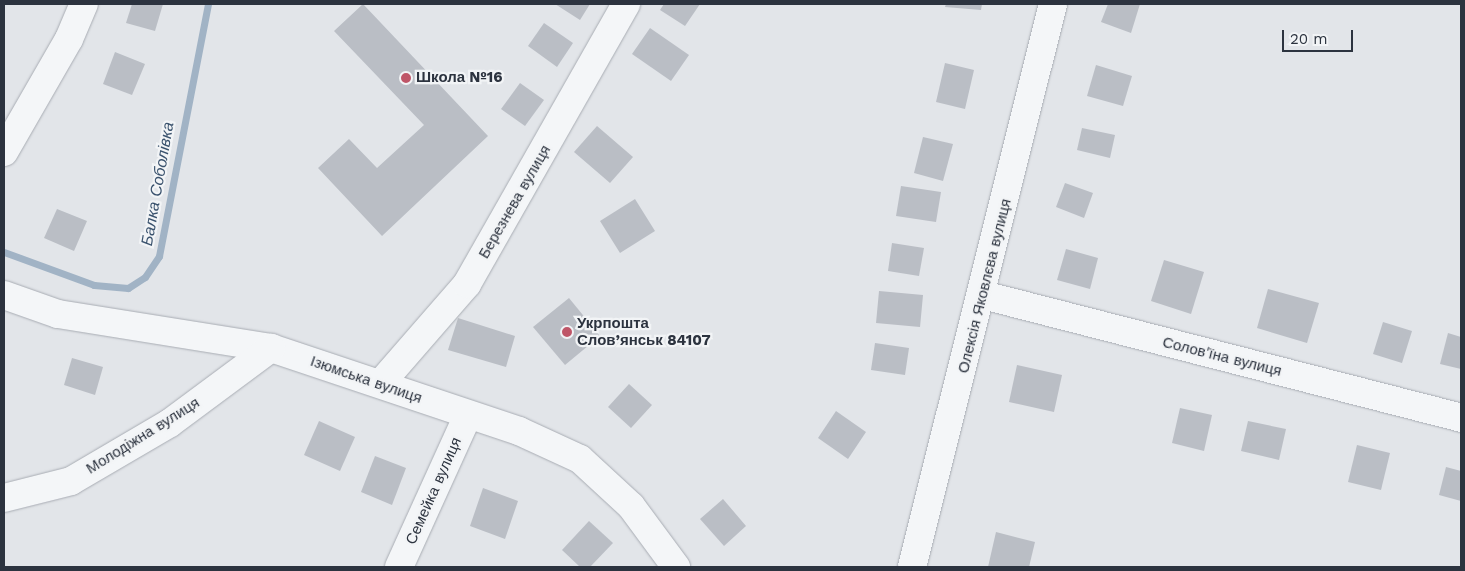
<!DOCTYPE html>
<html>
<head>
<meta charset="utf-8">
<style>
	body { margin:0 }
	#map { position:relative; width:1465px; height:571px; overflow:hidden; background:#e2e5e9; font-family:"Work Sans",sans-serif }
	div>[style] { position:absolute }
	.stream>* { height:7px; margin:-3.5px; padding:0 3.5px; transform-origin:3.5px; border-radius:3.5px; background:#a1b3c5 }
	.building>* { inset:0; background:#babec5 }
	.roads { filter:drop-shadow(0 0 1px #a8acb3) drop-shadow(0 0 1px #a8acb3) }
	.minor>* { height:28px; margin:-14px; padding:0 14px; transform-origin:14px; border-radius:14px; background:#f4f6f8 }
	.dots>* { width:14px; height:14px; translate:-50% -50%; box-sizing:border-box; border:2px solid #f2f4f6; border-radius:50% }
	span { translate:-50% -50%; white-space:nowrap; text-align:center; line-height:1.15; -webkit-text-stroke:4.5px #f2f4f6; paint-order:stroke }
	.poi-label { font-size:15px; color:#2c333f; font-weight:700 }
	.left { translate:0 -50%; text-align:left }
	.street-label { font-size:15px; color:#2c333f }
	.water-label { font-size:16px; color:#3b536e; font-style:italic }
	.frame { position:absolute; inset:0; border:5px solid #2c333f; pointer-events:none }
	.scale { position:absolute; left:1282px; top:30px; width:71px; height:22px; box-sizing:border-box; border:2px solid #2c333f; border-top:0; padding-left:6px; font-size:15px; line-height:18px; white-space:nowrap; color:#2c333f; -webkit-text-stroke:4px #f2f4f6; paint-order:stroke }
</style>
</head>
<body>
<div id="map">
	<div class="stream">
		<div style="left:4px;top:252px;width:96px;rotate:20.1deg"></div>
		<div style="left:94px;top:285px;width:34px;rotate:5deg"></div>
		<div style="left:128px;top:288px;width:20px;rotate:-33deg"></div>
		<div style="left:145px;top:277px;width:25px;rotate:-56deg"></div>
		<div style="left:159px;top:256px;width:257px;rotate:-79deg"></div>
	</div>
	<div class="building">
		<div style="clip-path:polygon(132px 4px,163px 4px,155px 31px,126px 23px)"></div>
		<div style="clip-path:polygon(363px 4px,488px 136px,382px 236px,318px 168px,349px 139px,377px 168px,424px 125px,334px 31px)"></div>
		<div style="clip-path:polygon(555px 4px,590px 4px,580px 20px)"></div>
		<div style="clip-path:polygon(664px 4px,700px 4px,685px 26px,660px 10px)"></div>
		<div style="clip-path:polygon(946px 4px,982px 4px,981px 10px,945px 7px)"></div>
		<div style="clip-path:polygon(1108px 4px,1140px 4px,1131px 33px,1101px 22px)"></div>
		<div style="clip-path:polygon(544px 23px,573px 43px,557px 67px,528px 46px)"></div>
		<div style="clip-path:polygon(650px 28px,689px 55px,671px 81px,632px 54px)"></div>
		<div style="clip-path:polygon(115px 52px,145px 64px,132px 95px,103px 84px)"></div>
		<div style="clip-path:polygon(945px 63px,974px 70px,965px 109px,936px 102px)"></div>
		<div style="clip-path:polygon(1096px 65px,1132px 76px,1123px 106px,1087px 96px)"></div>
		<div style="clip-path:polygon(520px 83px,544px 100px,525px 126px,501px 109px)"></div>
		<div style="clip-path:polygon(597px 126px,633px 157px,610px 183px,574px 152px)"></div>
		<div style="clip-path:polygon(1082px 128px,1115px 135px,1110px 158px,1077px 150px)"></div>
		<div style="clip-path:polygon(923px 137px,953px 144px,943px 181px,914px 173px)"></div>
		<div style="clip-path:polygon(1065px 183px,1093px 193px,1084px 218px,1056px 207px)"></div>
		<div style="clip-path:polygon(901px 186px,941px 192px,936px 222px,896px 216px)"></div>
		<div style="clip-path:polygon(635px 199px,655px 231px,620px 253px,600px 221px)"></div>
		<div style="clip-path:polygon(57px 209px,87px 221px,74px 251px,44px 238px)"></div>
		<div style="clip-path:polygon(892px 243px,924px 248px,919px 276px,888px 271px)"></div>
		<div style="clip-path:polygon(1066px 249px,1098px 258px,1090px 289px,1057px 280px)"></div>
		<div style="clip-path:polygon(1164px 260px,1204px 272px,1191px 314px,1151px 301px)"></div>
		<div style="clip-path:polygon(1268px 289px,1319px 303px,1307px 343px,1257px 328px)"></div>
		<div style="clip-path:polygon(879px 291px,923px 295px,920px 327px,876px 323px)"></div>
		<div style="clip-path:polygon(569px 298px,600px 336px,565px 365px,533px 327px)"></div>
		<div style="clip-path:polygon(458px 318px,515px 336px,506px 367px,448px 350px)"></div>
		<div style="clip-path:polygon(1383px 322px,1412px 331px,1402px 363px,1373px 354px)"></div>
		<div style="clip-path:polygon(1448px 333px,1461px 337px,1461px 369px,1440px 364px)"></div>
		<div style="clip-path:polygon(875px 343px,909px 348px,905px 375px,871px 370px)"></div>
		<div style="clip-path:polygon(72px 358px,103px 367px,95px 395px,64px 385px)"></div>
		<div style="clip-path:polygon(1017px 365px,1062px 375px,1054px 412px,1009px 402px)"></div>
		<div style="clip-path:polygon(629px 384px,652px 405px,631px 428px,608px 407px)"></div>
		<div style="clip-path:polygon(1180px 408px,1212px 415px,1204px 451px,1172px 443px)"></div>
		<div style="clip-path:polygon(836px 411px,866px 432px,848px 459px,818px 438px)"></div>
		<div style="clip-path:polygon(319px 421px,355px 437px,340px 471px,304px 455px)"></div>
		<div style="clip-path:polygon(1248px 421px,1286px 429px,1279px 460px,1241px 451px)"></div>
		<div style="clip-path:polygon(1357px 445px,1390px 453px,1381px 490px,1348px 482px)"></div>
		<div style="clip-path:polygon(375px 456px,406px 468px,392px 505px,361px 492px)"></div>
		<div style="clip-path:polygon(1446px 467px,1461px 471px,1461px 501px,1439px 495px)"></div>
		<div style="clip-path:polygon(483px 488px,518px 501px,505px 539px,470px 526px)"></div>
		<div style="clip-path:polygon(723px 499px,746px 526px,724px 546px,700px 519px)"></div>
		<div style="clip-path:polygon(589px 521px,613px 543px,590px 567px,580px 567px,562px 550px)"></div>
		<div style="clip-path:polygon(996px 532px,1035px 542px,1029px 567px,988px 567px)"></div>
	</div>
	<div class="roads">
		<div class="minor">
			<div style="left:4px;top:152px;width:130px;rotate:-60.1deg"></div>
			<div style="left:69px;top:39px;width:38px;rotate:-67deg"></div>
			<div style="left:4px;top:295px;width:57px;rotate:19.4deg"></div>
			<div style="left:58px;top:314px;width:216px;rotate:9.1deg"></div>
			<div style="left:271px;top:348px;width:262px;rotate:18.5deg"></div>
			<div style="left:519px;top:431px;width:67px;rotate:24.7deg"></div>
			<div style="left:580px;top:459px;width:69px;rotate:42.7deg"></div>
			<div style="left:631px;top:506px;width:76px;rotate:53.6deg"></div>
			<div style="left:983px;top:295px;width:494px;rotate:14.4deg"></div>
			<div style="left:381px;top:383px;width:131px;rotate:-49deg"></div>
			<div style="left:467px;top:284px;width:322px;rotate:-60.4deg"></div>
			<div style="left:4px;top:498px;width:69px;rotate:-14.2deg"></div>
			<div style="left:71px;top:481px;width:115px;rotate:-30.4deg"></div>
			<div style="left:170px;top:423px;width:126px;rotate:-36.6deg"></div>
			<div style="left:399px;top:567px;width:167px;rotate:-65.6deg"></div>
			<div style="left:912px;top:567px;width:580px;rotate:-75.94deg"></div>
		</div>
	</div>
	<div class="dots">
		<div style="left:406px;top:78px;background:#bf5668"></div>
		<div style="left:567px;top:332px;background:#bf5668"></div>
	</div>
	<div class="poi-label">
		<span class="left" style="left:416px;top:78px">Школа №16</span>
		<span class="left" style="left:577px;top:332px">Укрпошта<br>Слов’янськ 84107</span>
	</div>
	<div class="street-label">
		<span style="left:515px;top:202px;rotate:-60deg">Березнева вулиця</span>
		<span style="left:985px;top:286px;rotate:-76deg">Олексія Яковлєва вулиця</span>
		<span style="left:1222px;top:357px;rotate:14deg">Солов'їна вулиця</span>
		<span style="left:366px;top:380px;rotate:19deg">Ізюмська вулиця</span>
		<span style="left:143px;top:436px;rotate:-32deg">Молодіжна вулиця</span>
		<span style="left:434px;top:491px;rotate:-66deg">Семейка вулиця</span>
	</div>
	<div class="water-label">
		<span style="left:158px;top:184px;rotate:-80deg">Балка Соболівка</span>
	</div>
	<div class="frame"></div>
	<div class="scale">20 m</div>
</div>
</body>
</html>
